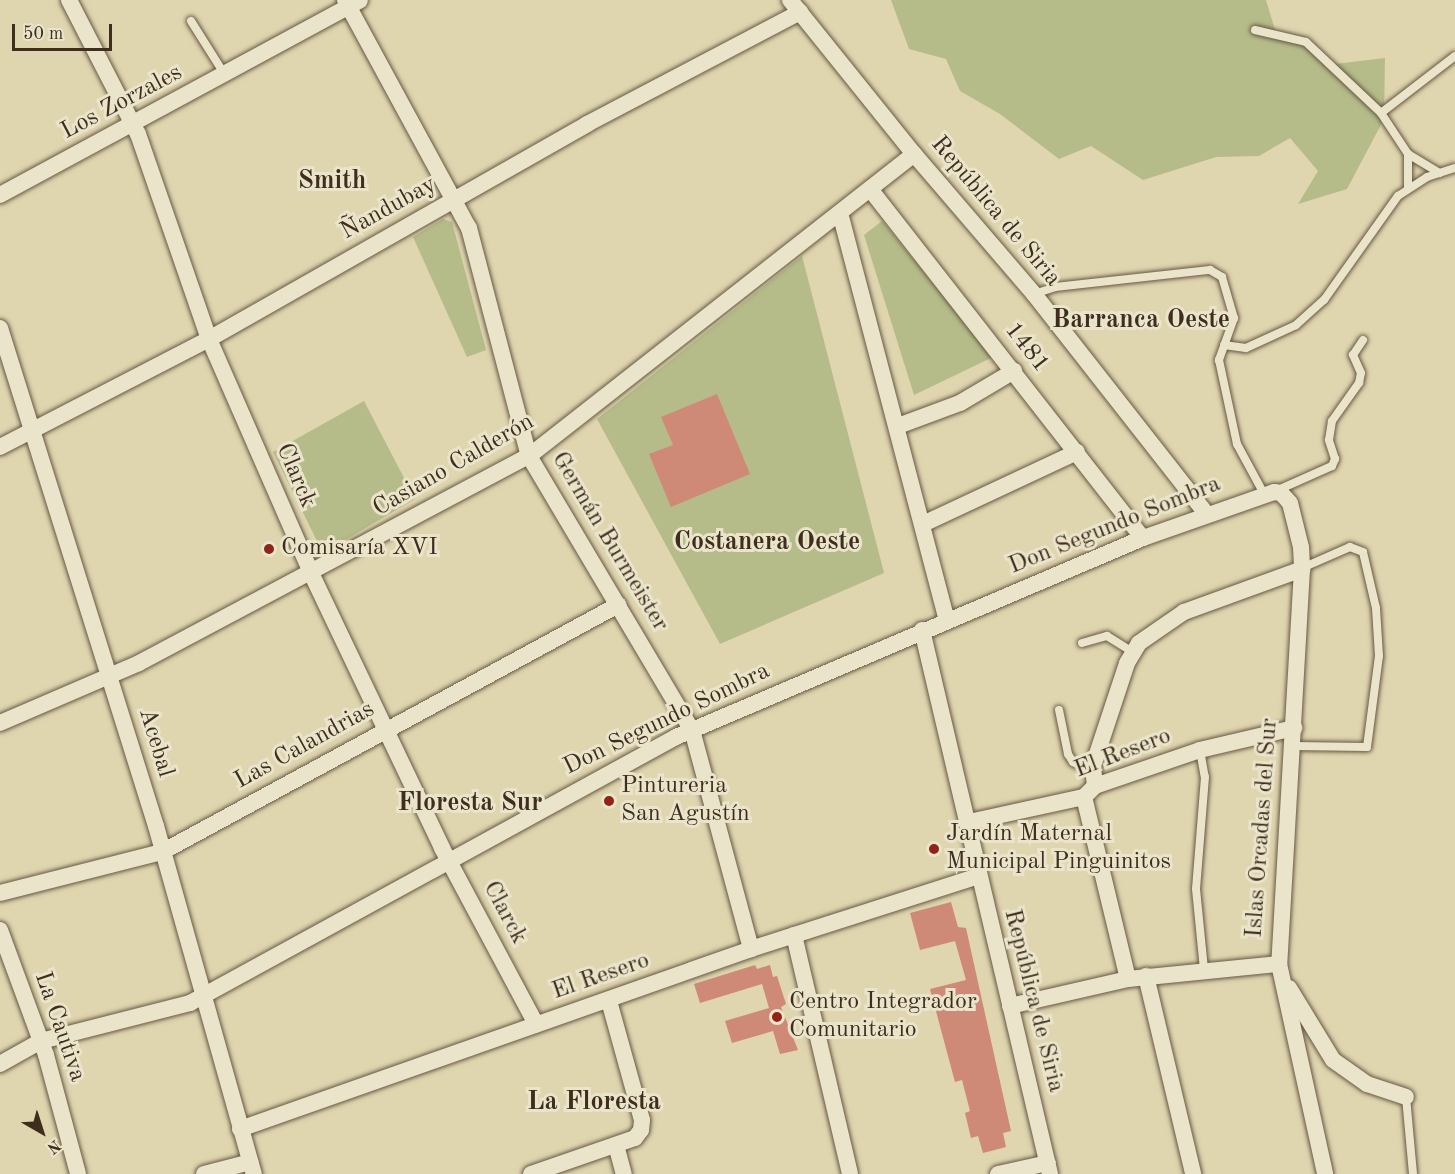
<!DOCTYPE html>
<html>
<head>
<meta charset="utf-8">
<style>
	body { margin:0 }
	#map { position:relative; width:1455px; height:1174px; overflow:hidden; background:#dfd5af; font-family:"Old Standard TT",serif }
	div>[style] { position:absolute }
	.green>* { inset:0; background:#b5bc89 }
	.building>* { inset:0; background:#ce8977 }
	.roads { filter:drop-shadow(0 0 2px #675842) drop-shadow(0 0 2px #675842) }
	.lane>* { height:8px; margin:-4px; padding:0 4px; transform-origin:4px; border-radius:4px; background:#eae4cb }
	.street>* { height:16px; margin:-8px; padding:0 8px; transform-origin:8px; border-radius:8px; background:#eae4cb }
	.dots>* { width:16px; height:16px; translate:-50% -50%; box-sizing:border-box; border:3px solid #eae4cb; border-radius:50% }
	span { translate:-50% -50%; white-space:nowrap; text-align:center; line-height:1.15; -webkit-text-stroke:6px #eae4cb; paint-order:stroke }
	.street-label { font-size:24px; color:#3f2e1e }
	.poi-label { font-size:24px; color:#3f2e1e }
	.left { translate:0 -50%; text-align:left }
	.neighbourhood-label { font-size:26px; color:#3f2e1e; font-weight:700 }
	.north { position:absolute; left:12px; top:1102px; width:60px; height:60px; -webkit-text-stroke:4px #eae4cb; paint-order:stroke; rotate:141deg; font-size:16px; font-weight:700; line-height:24px; text-align:center; color:#3f2e1e }
	.north::after { content:''; display:block; margin:auto; width:21px; height:27px; background:#3f2e1e; clip-path:polygon(50% 0,100% 100%,50% 72%,0 100%) }
	.scale { position:absolute; left:12px; top:24px; width:100px; height:27px; box-sizing:border-box; border:3px solid #3f2e1e; border-top:0; padding-left:8px; font-size:18px; line-height:21px; white-space:nowrap; color:#3f2e1e; -webkit-text-stroke:4px #eae4cb; paint-order:stroke }
</style>
</head>
<body>
<div id="map">
	<div class="green">
		<div style="clip-path:polygon(891px 0,1266px 0,1275px 30px,1335px 64px,1385px 58px,1384px 119px,1347px 189px,1298px 204px,1318px 171px,1290px 138px,1259px 156px,1216px 157px,1143px 180px,1091px 146px,1059px 159px,1000px 114px,960px 91px,946px 59px,909px 49px)"></div>
		<div style="clip-path:polygon(443px 219px,452px 222px,486px 350px,467px 357px,413px 237px)"></div>
		<div style="clip-path:polygon(882px 221px,993px 357px,914px 395px,864px 235px)"></div>
		<div style="clip-path:polygon(802px 256px,884px 573px,720px 644px,597px 419px)"></div>
		<div style="clip-path:polygon(364px 401px,415px 499px,330px 549px,317px 541px,273px 452px)"></div>
	</div>
	<div class="building">
		<div style="clip-path:polygon(717px 394px,750px 474px,671px 507px,649px 454px,673px 445px,661px 417px)"></div>
		<div style="clip-path:polygon(951px 902px,958px 927px,966px 928px,1011px 1131px,1003px 1133px,1006px 1147px,983px 1153px,978px 1136px,971px 1138px,965px 1113px,970px 1111px,962px 1080px,955px 1082px,930px 989px,966px 980px,955px 941px,920px 950px,910px 913px)"></div>
		<div style="clip-path:polygon(755px 965px,757px 969px,770px 965px,773px 977px,777px 976px,786px 1004px,781px 1007px,798px 1050px,780px 1054px,773px 1031px,732px 1043px,725px 1021px,769px 1008px,762px 984px,700px 1003px,694px 984px)"></div>
	</div>
	<div class="roads">
		<div class="lane">
			<div style="left:191px;top:21px;width:64px;rotate:57.8deg"></div>
			<div style="left:1255px;top:30px;width:52px;rotate:13.2deg"></div>
			<div style="left:1306px;top:42px;width:103px;rotate:43.4deg"></div>
			<div style="left:1381px;top:113px;width:49px;rotate:56.6deg"></div>
			<div style="left:1408px;top:154px;width:37px;rotate:31deg"></div>
			<div style="left:1381px;top:113px;width:93px;rotate:-37.6deg"></div>
			<div style="left:1408px;top:187px;width:33px;rotate:-90deg"></div>
			<div style="left:1034px;top:294px;width:22px;rotate:-18deg"></div>
			<div style="left:1055px;top:287px;width:156px;rotate:-6.3deg"></div>
			<div style="left:1210px;top:270px;width:14px;rotate:30deg"></div>
			<div style="left:1222px;top:277px;width:43px;rotate:73.7deg"></div>
			<div style="left:1234px;top:318px;width:45px;rotate:109.7deg"></div>
			<div style="left:1219px;top:360px;width:86px;rotate:77.9deg"></div>
			<div style="left:1237px;top:444px;width:57px;rotate:61.6deg"></div>
			<div style="left:1224px;top:345px;width:22px;rotate:8deg"></div>
			<div style="left:1246px;top:348px;width:55px;rotate:-24.7deg"></div>
			<div style="left:1296px;top:325px;width:38px;rotate:-42deg"></div>
			<div style="left:1324px;top:300px;width:128px;rotate:-54.6deg"></div>
			<div style="left:1398px;top:196px;width:35px;rotate:-33deg"></div>
			<div style="left:1427px;top:177px;width:29px;rotate:-18deg"></div>
			<div style="left:1278px;top:490px;width:59px;rotate:-24deg"></div>
			<div style="left:1332px;top:466px;width:8px;rotate:-67deg"></div>
			<div style="left:1335px;top:459px;width:20px;rotate:-108deg"></div>
			<div style="left:1329px;top:440px;width:19px;rotate:-81deg"></div>
			<div style="left:1332px;top:421px;width:47px;rotate:-54.6deg"></div>
			<div style="left:1359px;top:383px;width:10px;rotate:-79deg"></div>
			<div style="left:1361px;top:373px;width:20px;rotate:-114deg"></div>
			<div style="left:1353px;top:355px;width:18px;rotate:-56deg"></div>
			<div style="left:1082px;top:643px;width:26px;rotate:-16deg"></div>
			<div style="left:1107px;top:636px;width:31px;rotate:32deg"></div>
			<div style="left:1059px;top:710px;width:45px;rotate:78.4deg"></div>
			<div style="left:1068px;top:754px;width:9px;rotate:58deg"></div>
			<div style="left:1073px;top:762px;width:21px;rotate:25deg"></div>
			<div style="left:1293px;top:746px;width:74px;rotate:0.8deg"></div>
			<div style="left:1367px;top:747px;width:92px;rotate:-82.5deg"></div>
			<div style="left:1379px;top:656px;width:48px;rotate:-93.6deg"></div>
			<div style="left:1376px;top:608px;width:57px;rotate:-103.1deg"></div>
			<div style="left:1363px;top:552px;width:14px;rotate:-159deg"></div>
			<div style="left:1350px;top:547px;width:52px;rotate:156.4deg"></div>
			<div style="left:1200px;top:750px;width:27px;rotate:80deg"></div>
			<div style="left:1205px;top:777px;width:112px;rotate:94.6deg"></div>
			<div style="left:1196px;top:889px;width:80px;rotate:84.3deg"></div>
			<div style="left:1406px;top:1097px;width:77px;rotate:84.8deg"></div>
		</div>
		<div class="street">
			<div style="left:69px;top:0;width:151px;rotate:62.8deg"></div>
			<div style="left:138px;top:134px;width:217px;rotate:70.9deg"></div>
			<div style="left:209px;top:339px;width:255px;rotate:66.4deg"></div>
			<div style="left:311px;top:573px;width:305px;rotate:64.5deg"></div>
			<div style="left:442px;top:848px;width:200px;rotate:61.9deg"></div>
			<div style="left:345px;top:0;width:260px;rotate:61.5deg"></div>
			<div style="left:469px;top:228px;width:236px;rotate:75.3deg"></div>
			<div style="left:529px;top:456px;width:319px;rotate:59.3deg"></div>
			<div style="left:692px;top:730px;width:227px;rotate:74.9deg"></div>
			<div style="left:790px;top:0;width:198px;rotate:51.2deg"></div>
			<div style="left:914px;top:154px;width:184px;rotate:49.4deg"></div>
			<div style="left:1034px;top:294px;width:278px;rotate:51.9deg"></div>
			<div style="left:870px;top:189px;width:443px;rotate:52deg"></div>
			<div style="left:0;top:195px;width:409px;rotate:-28.4deg"></div>
			<div style="left:840px;top:213px;width:421px;rotate:75.3deg"></div>
			<div style="left:0;top:328px;width:522px;rotate:72.61deg"></div>
			<div style="left:156px;top:826px;width:362px;rotate:74.3deg"></div>
			<div style="left:898px;top:426px;width:66px;rotate:-20.4deg"></div>
			<div style="left:960px;top:403px;width:63px;rotate:-30.7deg"></div>
			<div style="left:0;top:447px;width:235px;rotate:-27.3deg"></div>
			<div style="left:209px;top:339px;width:435px;rotate:-29.6deg"></div>
			<div style="left:587px;top:124px;width:241px;rotate:-27.7deg"></div>
			<div style="left:923px;top:524px;width:170px;rotate:-25.1deg"></div>
			<div style="left:922px;top:630px;width:559px;rotate:76.76deg"></div>
			<div style="left:0;top:723px;width:151px;rotate:-23.3deg"></div>
			<div style="left:139px;top:663px;width:442px;rotate:-28deg"></div>
			<div style="left:529px;top:456px;width:489px;rotate:-38.1deg"></div>
			<div style="left:1095px;top:786px;width:20px;rotate:-96deg"></div>
			<div style="left:1093px;top:766px;width:108px;rotate:-71.7deg"></div>
			<div style="left:1127px;top:663px;width:23px;rotate:-59deg"></div>
			<div style="left:1139px;top:643px;width:55px;rotate:-34.6deg"></div>
			<div style="left:1184px;top:612px;width:126px;rotate:-20deg"></div>
			<div style="left:1084px;top:797px;width:187px;rotate:76.4deg"></div>
			<div style="left:969px;top:822px;width:118px;rotate:-12.3deg"></div>
			<div style="left:1084px;top:797px;width:16px;rotate:-45deg"></div>
			<div style="left:1095px;top:786px;width:111px;rotate:-18.9deg"></div>
			<div style="left:1200px;top:750px;width:97px;rotate:-13.2deg"></div>
			<div style="left:0;top:893px;width:167px;rotate:-14.2deg"></div>
			<div style="left:162px;top:852px;width:519px;rotate:-28.44deg"></div>
			<div style="left:0;top:930px;width:133px;rotate:69.8deg"></div>
			<div style="left:46px;top:1055px;width:123px;rotate:74.9deg"></div>
			<div style="left:794px;top:935px;width:245px;rotate:76.8deg"></div>
			<div style="left:1146px;top:976px;width:204px;rotate:76.6deg"></div>
			<div style="left:1289px;top:988px;width:84px;rotate:58.6deg"></div>
			<div style="left:1333px;top:1060px;width:42px;rotate:35.2deg"></div>
			<div style="left:1367px;top:1084px;width:41px;rotate:18.4deg"></div>
			<div style="left:1010px;top:1006px;width:121px;rotate:-12.9deg"></div>
			<div style="left:1128px;top:979px;width:152px;rotate:-5.7deg"></div>
			<div style="left:0;top:1064px;width:47px;rotate:-29.3deg"></div>
			<div style="left:41px;top:1041px;width:154px;rotate:-14.3deg"></div>
			<div style="left:190px;top:1003px;width:554px;rotate:-28.69deg"></div>
			<div style="left:676px;top:737px;width:508px;rotate:-23.08deg"></div>
			<div style="left:1143px;top:538px;width:139px;rotate:-19.3deg"></div>
			<div style="left:1274px;top:492px;width:7px;rotate:8deg"></div>
			<div style="left:1281px;top:493px;width:13px;rotate:48deg"></div>
			<div style="left:1290px;top:503px;width:45px;rotate:76deg"></div>
			<div style="left:1301px;top:547px;width:22px;rotate:87deg"></div>
			<div style="left:1302px;top:569px;width:396px;rotate:93.3deg"></div>
			<div style="left:1279px;top:964px;width:215px;rotate:77.6deg"></div>
			<div style="left:240px;top:1129px;width:542px;rotate:-19.4deg"></div>
			<div style="left:751px;top:949px;width:238px;rotate:-17.8deg"></div>
			<div style="left:616px;top:1145px;width:30px;rotate:75deg"></div>
			<div style="left:204px;top:1174px;width:48px;rotate:-14.6deg"></div>
			<div style="left:531px;top:1174px;width:110px;rotate:-19.1deg"></div>
			<div style="left:635px;top:1138px;width:10px;rotate:-53deg"></div>
			<div style="left:641px;top:1130px;width:10px;rotate:-84deg"></div>
			<div style="left:642px;top:1120px;width:123px;rotate:-105.5deg"></div>
			<div style="left:998px;top:1174px;width:51px;rotate:-12.4deg"></div>
		</div>
	</div>
	<div class="dots">
		<div style="left:269px;top:549px;background:#8f2418"></div>
		<div style="left:609px;top:801px;background:#8f2418"></div>
		<div style="left:934px;top:849px;background:#8f2418"></div>
		<div style="left:777px;top:1017px;background:#8f2418"></div>
	</div>
	<div class="street-label">
		<span style="left:122px;top:103px;rotate:-28deg">Los Zorzales</span>
		<span style="left:389px;top:209px;rotate:-29deg">Ñandubay</span>
		<span style="left:995px;top:212px;rotate:50deg">República de Siria</span>
		<span style="left:1026px;top:348px;rotate:52deg">1481</span>
		<span style="left:454px;top:466px;rotate:-30deg">Casiano Calderón</span>
		<span style="left:295px;top:476px;rotate:67deg">Clarck</span>
		<span style="left:1115px;top:526px;rotate:-22deg">Don Segundo Sombra</span>
		<span style="left:609px;top:542px;rotate:59deg">Germán Burmeister</span>
		<span style="left:667px;top:720px;rotate:-26deg">Don Segundo Sombra</span>
		<span style="left:155px;top:743px;rotate:73deg">Acebal</span>
		<span style="left:305px;top:746px;rotate:-29deg">Las Calandrias</span>
		<span style="left:1123px;top:754px;rotate:-21deg">El Resero</span>
		<span style="left:1263px;top:828px;rotate:-86deg">Islas Orcadas del Sur</span>
		<span style="left:504px;top:913px;rotate:62deg">Clarck</span>
		<span style="left:601px;top:977px;rotate:-19deg">El Resero</span>
		<span style="left:1033px;top:1001px;rotate:76deg">República de Siria</span>
		<span style="left:59px;top:1027px;rotate:71deg">La Cautiva</span>
	</div>
	<div class="poi-label">
		<span class="left" style="left:281px;top:549px">Comisaría XVI</span>
		<span class="left" style="left:621px;top:801px">Pintureria<br>San Agustín</span>
		<span class="left" style="left:946px;top:849px">Jardín Maternal<br>Municipal Pinguinitos</span>
		<span class="left" style="left:789px;top:1017px">Centro Integrador<br>Comunitario</span>
	</div>
	<div class="neighbourhood-label">
		<span style="left:332px;top:182px">Smith</span>
		<span style="left:1141px;top:321px">Barranca Oeste</span>
		<span style="left:767px;top:543px">Costanera Oeste</span>
		<span style="left:470px;top:804px">Floresta Sur</span>
		<span style="left:594px;top:1103px">La Floresta</span>
	</div>
	<div class="north">N</div>
	<div class="scale">50 m</div>
</div>
</body>
</html>
